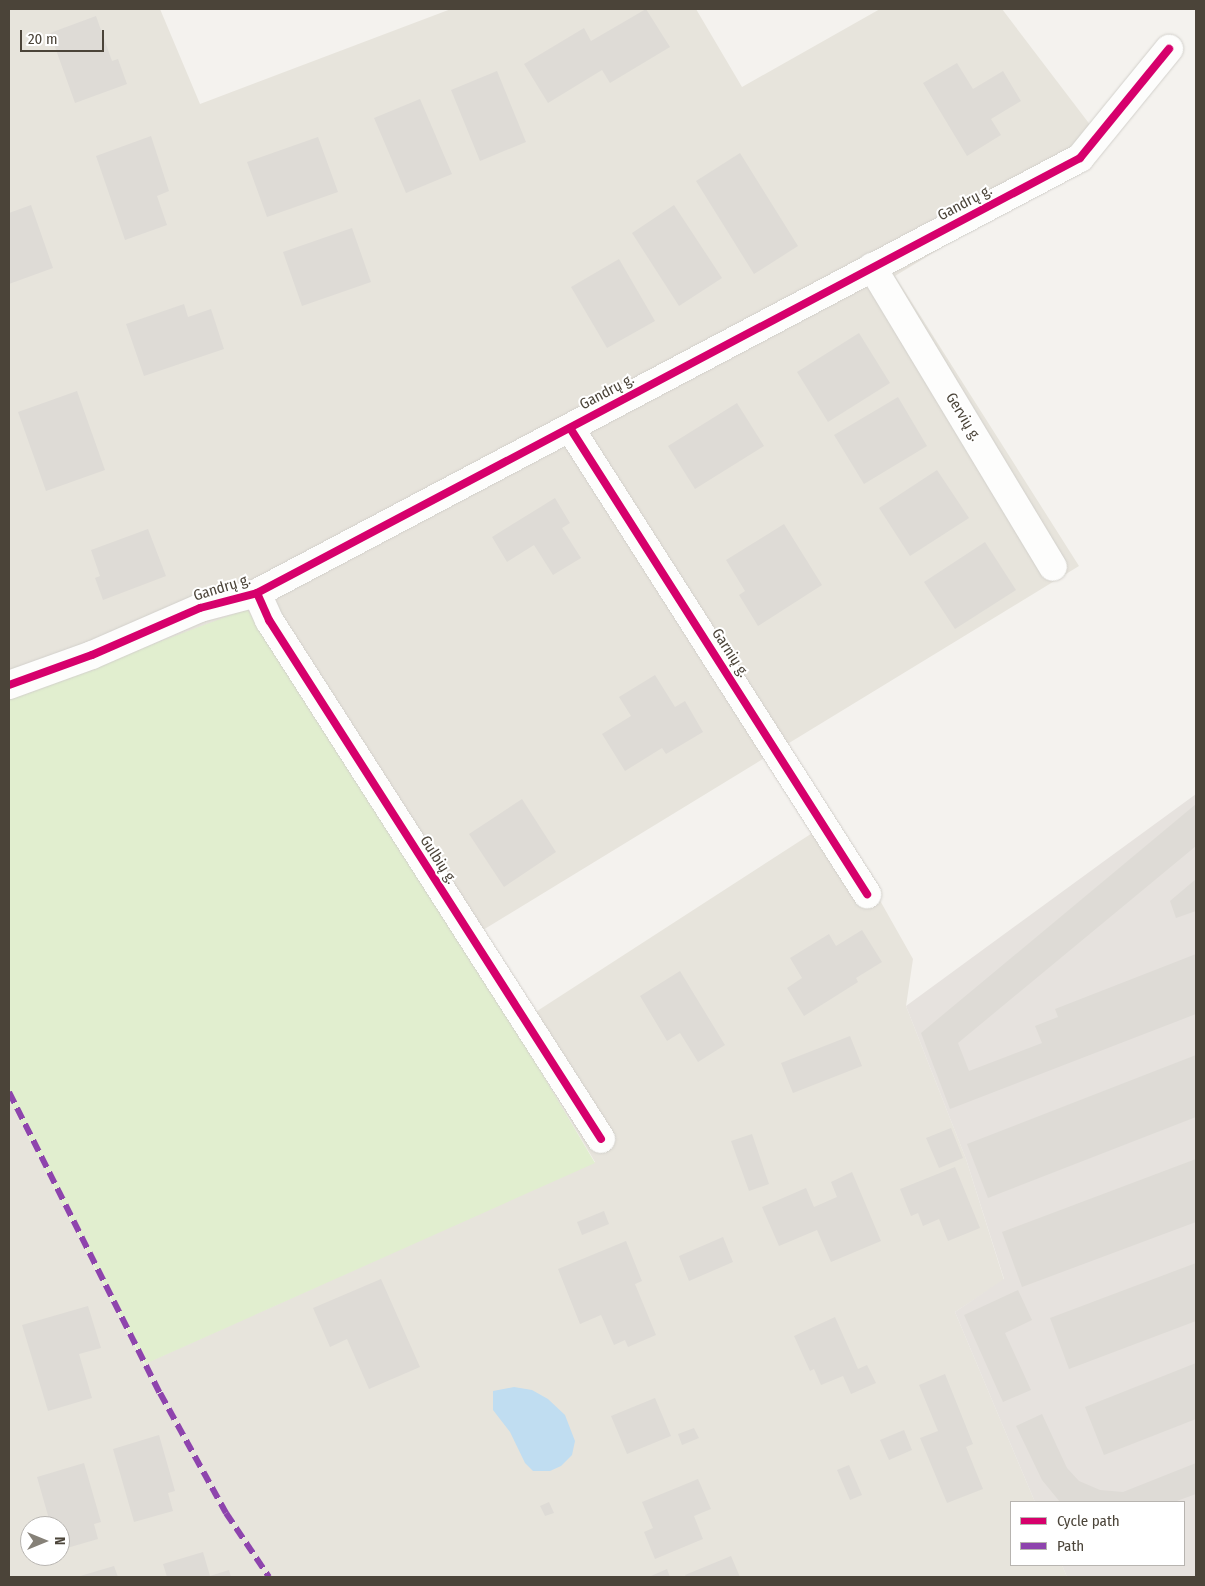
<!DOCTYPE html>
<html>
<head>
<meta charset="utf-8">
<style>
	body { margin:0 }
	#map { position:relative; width:1205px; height:1586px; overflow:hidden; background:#f4f2ee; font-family:"Fira Sans Condensed",sans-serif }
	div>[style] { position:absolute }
	.residential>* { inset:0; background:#e7e4dc }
	.industrial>* { inset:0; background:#e6e2de }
	.green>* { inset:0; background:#e1eecf }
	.water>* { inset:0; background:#c0ddf1 }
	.building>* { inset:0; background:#dedbd6 }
	.roads { filter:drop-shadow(0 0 1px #d2d0cb) drop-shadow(0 0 1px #d2d0cb) }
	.minor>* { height:28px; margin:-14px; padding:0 14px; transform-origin:14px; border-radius:14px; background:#fdfdfc }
	.quiet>* { height:6px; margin-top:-3px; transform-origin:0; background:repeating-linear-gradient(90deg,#8e44ad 0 12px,transparent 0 18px) }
	.cycleway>* { height:8px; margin:-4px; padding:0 4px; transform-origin:4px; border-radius:4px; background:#d6006c }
	span { translate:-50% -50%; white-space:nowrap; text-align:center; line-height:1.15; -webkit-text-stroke:4px #fff; paint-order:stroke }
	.street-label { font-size:15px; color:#4b4439 }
	.frame { position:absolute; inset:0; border:10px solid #4b4439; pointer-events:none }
	.legend { position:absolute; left:1010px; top:1501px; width:175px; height:65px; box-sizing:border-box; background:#fff; border:1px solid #b7b4b0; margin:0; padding:6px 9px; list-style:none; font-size:15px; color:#4b4439 }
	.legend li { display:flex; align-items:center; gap:10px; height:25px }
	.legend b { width:25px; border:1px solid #b7b4b0 }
	.north { position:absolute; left:20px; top:1516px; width:50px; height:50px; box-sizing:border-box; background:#fff; border:1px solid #b7b4b0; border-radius:50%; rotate:90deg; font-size:14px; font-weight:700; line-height:20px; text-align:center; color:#4b4439 }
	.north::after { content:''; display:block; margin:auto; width:18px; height:22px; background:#868178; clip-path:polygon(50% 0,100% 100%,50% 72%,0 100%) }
	.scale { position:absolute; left:20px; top:30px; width:84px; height:22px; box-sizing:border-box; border:2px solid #4b4439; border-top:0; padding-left:6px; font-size:15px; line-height:18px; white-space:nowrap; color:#4b4439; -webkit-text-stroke:4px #fff; paint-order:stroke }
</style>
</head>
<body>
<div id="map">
	<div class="residential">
		<div style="clip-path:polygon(9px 9px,160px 9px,200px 104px,451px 9px,696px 9px,742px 87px,880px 9px,1002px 9px,1107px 147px,895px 276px,1079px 566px,460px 944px,65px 677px,9px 693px)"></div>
		<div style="clip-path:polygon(evenodd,834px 819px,913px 959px,906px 1006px,966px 1159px,1004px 1280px,955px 1312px,1035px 1502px,1011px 1502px,1011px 1565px,1062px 1565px,1067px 1577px,9px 1577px,9px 1100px,144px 1364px,595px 1162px,514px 1026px,834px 819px,30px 1526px,60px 1526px,60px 1556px,30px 1556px,30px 1526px)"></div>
	</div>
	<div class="industrial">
		<div style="clip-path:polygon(1196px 794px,1196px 1577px,1067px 1577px,1062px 1565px,1184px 1565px,1184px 1502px,1035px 1502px,955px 1312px,1004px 1279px,966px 1159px,906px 1006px)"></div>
	</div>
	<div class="green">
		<div style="clip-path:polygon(247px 609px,514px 1026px,595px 1163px,145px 1364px,9px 1100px,9px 693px,65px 677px)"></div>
	</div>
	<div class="water">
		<div style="clip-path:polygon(514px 1387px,532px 1390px,548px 1399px,565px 1415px,575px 1441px,572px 1455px,561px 1466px,550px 1471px,533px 1471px,525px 1463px,510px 1432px,493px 1410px,493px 1391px)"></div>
	</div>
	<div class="building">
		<div style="clip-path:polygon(646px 9px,670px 47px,610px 83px,602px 70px,548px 103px,524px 64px,584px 28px,591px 41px)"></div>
		<div style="clip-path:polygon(96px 16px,112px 61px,118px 59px,127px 84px,75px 103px,50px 33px)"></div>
		<div style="clip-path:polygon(957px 63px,973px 89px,1003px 71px,1021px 101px,991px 119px,1001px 135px,967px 156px,923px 83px)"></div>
		<div style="clip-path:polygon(497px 71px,526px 142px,480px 161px,451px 90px)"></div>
		<div style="clip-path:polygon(420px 99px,452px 174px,406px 193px,374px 118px)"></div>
		<div style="clip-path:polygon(151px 136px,169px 191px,157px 196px,167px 225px,125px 240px,96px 156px)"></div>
		<div style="clip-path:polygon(318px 137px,338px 192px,267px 217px,247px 162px)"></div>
		<div style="clip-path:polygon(740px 153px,798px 246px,754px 274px,696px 181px)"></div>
		<div style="clip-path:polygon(31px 205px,53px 268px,9px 284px,9px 213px)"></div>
		<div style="clip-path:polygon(674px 205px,722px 278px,679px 306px,632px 233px)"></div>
		<div style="clip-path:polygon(352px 228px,371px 282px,302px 306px,283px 252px)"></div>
		<div style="clip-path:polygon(619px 259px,655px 321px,607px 348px,571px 287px)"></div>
		<div style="clip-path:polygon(184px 304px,188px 317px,211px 309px,224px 349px,144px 376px,126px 324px)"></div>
		<div style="clip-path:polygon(859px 333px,890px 383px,828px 422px,797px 372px)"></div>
		<div style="clip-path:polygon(77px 391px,105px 470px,46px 491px,18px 412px)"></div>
		<div style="clip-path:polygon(898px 397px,927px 446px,864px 484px,834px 435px)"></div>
		<div style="clip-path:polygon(737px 403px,764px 446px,695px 489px,668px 446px)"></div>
		<div style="clip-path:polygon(937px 470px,969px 518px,910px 556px,879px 508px)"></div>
		<div style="clip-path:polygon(555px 498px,570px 523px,562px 528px,581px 558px,553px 575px,534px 545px,507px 562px,492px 537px)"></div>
		<div style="clip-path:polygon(784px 524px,822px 585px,758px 626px,739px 595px,745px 591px,726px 560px)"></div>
		<div style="clip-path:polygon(148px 529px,166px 576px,103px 600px,95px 578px,100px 576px,91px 550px)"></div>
		<div style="clip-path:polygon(985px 542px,1016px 590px,955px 629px,924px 582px)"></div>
		<div style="clip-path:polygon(655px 675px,675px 707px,685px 701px,703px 732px,666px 754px,662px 748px,625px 771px,602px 734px,631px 716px,619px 697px)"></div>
		<div style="clip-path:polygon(522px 799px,556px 852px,504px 887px,469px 834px)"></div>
		<div style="clip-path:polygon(1196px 804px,1196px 846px,958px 1043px,969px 1071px,1042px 1043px,1035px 1026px,1058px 1017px,1055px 1009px,1196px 954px,1196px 1014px,950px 1109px,921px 1033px)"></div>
		<div style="clip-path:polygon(1196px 879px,1196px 911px,1176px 918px,1170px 901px)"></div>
		<div style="clip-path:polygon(862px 930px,882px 962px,856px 978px,858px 982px,804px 1016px,787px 988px,802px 978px,790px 958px,829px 934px,836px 946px)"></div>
		<div style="clip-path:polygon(680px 971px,725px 1045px,698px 1062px,680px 1033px,667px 1041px,640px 996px)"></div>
		<div style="clip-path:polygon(850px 1036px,862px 1066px,793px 1093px,781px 1063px)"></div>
		<div style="clip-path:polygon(1196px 1055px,1196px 1117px,988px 1198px,967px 1144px)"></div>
		<div style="clip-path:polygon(951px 1128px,963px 1158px,939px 1168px,926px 1138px)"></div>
		<div style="clip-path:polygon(752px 1134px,769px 1184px,749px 1191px,731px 1141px)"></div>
		<div style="clip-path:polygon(1196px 1159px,1196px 1222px,1022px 1287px,1002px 1232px)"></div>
		<div style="clip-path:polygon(955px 1167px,980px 1228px,948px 1241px,939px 1219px,923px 1226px,918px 1213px,911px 1216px,900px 1189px)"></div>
		<div style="clip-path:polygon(852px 1172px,881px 1241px,831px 1262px,817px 1230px,779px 1246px,762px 1207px,806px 1188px,814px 1207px,837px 1197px,831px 1182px)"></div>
		<div style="clip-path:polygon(604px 1211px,609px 1224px,582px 1235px,577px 1222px)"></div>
		<div style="clip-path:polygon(723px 1237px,733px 1262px,689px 1281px,679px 1256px)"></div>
		<div style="clip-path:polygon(626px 1241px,642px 1281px,635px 1284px,656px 1335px,628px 1347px,625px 1340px,614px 1345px,601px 1315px,580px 1324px,558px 1269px)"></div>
		<div style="clip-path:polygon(1196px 1263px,1196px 1321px,1069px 1369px,1050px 1318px)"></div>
		<div style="clip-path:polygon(381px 1279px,420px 1367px,369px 1389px,347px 1339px,330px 1347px,313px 1308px)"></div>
		<div style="clip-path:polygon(1018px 1290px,1032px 1320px,1005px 1333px,1031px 1390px,1003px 1402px,964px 1315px)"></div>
		<div style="clip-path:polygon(88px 1306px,101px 1348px,79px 1354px,92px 1398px,48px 1411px,22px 1325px)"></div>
		<div style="clip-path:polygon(835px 1317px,858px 1369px,867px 1365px,876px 1383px,851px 1394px,843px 1376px,821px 1385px,814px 1369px,810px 1371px,794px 1336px)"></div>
		<div style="clip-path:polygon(1196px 1363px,1196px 1419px,1104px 1455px,1085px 1407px)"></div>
		<div style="clip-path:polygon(945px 1374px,973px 1444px,966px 1447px,983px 1489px,947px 1503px,920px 1438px,938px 1431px,919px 1385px)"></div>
		<div style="clip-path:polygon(655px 1398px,671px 1436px,627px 1454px,611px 1416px)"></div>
		<div style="clip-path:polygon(1042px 1414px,1067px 1468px,1079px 1481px,1100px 1490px,1123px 1492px,1196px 1463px,1196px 1494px,1174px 1502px,1060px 1502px,1042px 1480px,1016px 1426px)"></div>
		<div style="clip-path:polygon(694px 1428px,699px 1438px,682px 1445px,678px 1434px)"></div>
		<div style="clip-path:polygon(904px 1430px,912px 1450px,889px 1460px,880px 1440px)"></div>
		<div style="clip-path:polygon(159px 1435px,175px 1491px,168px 1493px,173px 1511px,134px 1522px,113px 1449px)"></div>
		<div style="clip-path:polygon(84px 1463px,101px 1522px,94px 1524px,98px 1539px,60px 1550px,60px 1526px,51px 1526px,37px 1477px)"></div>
		<div style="clip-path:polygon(849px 1465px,862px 1495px,850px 1500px,837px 1470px)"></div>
		<div style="clip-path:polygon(698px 1479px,711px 1509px,694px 1516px,703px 1539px,655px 1559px,644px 1532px,653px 1528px,642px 1502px)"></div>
		<div style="clip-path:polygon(549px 1502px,554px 1513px,545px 1516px,540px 1506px)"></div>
		<div style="clip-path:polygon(203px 1552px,210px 1576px,229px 1570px,231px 1577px,167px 1577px,163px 1564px)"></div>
		<div style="clip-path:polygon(731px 1556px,740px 1577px,686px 1577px,685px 1575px)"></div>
		<div style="clip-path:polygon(114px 1566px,118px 1577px,77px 1577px)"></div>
		<div style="clip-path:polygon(667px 1569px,670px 1577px,651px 1577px,651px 1576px)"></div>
	</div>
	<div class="roads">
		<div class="minor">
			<div style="left:872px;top:267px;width:350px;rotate:58.9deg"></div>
			<div style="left:570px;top:428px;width:553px;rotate:57.49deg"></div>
			<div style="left:257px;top:593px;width:30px;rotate:66deg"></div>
			<div style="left:269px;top:620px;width:616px;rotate:57.39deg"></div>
			<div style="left:9px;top:685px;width:88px;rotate:-19.9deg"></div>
			<div style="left:92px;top:655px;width:118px;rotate:-23.5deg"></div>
			<div style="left:200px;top:608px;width:59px;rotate:-14.7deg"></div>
			<div style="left:257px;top:593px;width:931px;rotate:-27.86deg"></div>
			<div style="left:1080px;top:158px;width:141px;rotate:-50.8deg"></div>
		</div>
	</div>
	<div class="quiet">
		<div style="left:9px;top:1092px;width:337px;rotate:63.4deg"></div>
		<div style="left:160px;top:1393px;width:137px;rotate:61.2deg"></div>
		<div style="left:226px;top:1513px;width:77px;rotate:56.1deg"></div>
	</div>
	<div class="cycleway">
		<div style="left:570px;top:428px;width:553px;rotate:57.49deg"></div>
		<div style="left:257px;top:593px;width:30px;rotate:66deg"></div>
		<div style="left:269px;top:620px;width:616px;rotate:57.39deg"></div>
		<div style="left:9px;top:685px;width:88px;rotate:-19.9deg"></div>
		<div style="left:92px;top:655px;width:118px;rotate:-23.5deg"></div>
		<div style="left:200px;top:608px;width:59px;rotate:-14.7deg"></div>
		<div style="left:257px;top:593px;width:931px;rotate:-27.86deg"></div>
		<div style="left:1080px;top:158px;width:141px;rotate:-50.8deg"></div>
	</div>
	<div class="street-label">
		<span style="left:965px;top:203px;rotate:-28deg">Gandrų g.</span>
		<span style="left:607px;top:392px;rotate:-28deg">Gandrų g.</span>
		<span style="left:963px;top:417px;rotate:59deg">Gervių g.</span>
		<span style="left:222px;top:588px;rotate:-17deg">Gandrų g.</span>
		<span style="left:730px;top:653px;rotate:57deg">Garnių g.</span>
		<span style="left:438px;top:860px;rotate:57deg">Gulbių g.</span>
	</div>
	<div class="frame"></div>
	<ul class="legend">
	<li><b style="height:6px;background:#d6006c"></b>Cycle path</li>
	<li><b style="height:6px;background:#8e44ad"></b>Path</li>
	</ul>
	<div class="north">N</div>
	<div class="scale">20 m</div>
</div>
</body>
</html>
